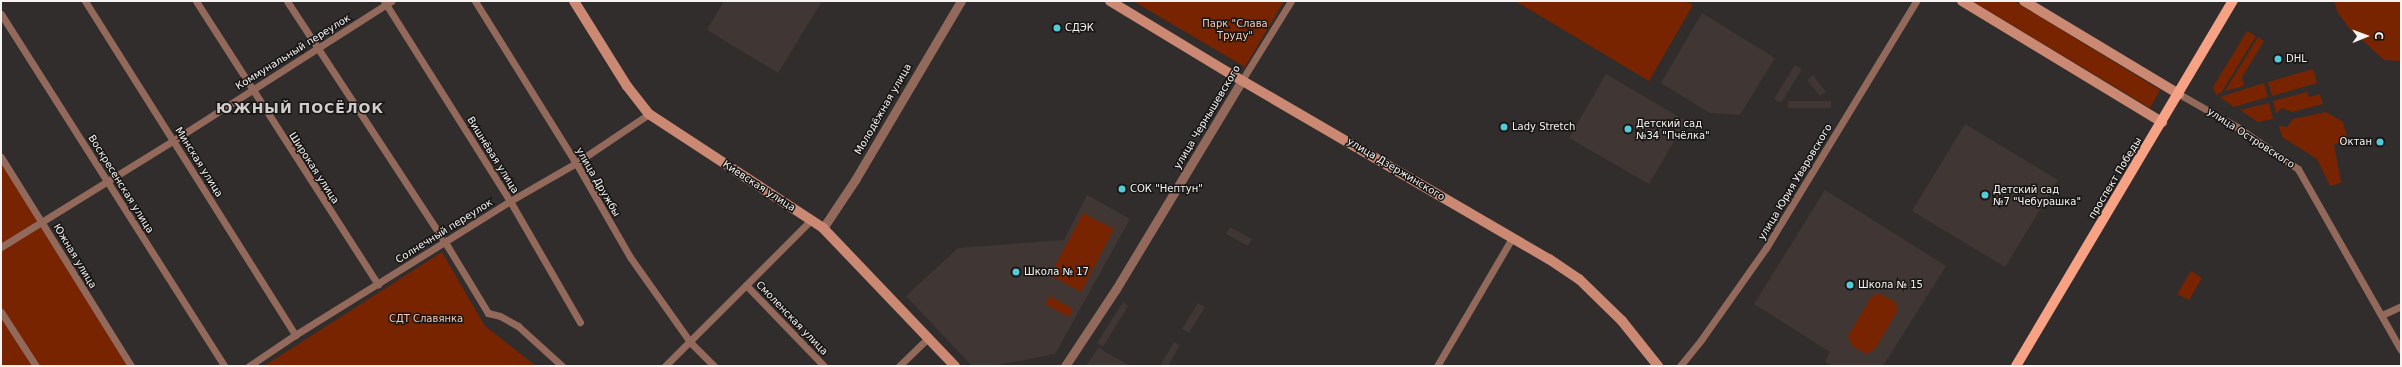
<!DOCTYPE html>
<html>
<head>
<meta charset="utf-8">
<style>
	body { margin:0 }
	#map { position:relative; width:2402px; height:367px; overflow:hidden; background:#302d2c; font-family:"DejaVu Sans",sans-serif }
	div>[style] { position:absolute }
	.built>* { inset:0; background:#403633 }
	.green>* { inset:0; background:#782401 }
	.minor>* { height:7px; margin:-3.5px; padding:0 3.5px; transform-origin:3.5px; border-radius:3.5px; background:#92695b }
	.tertiary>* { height:9px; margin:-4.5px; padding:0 4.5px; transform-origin:4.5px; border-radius:4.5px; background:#92695b }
	.secondary>* { height:10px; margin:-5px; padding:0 5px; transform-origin:5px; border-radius:5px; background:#cb8973 }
	.primary>* { height:10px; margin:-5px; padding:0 5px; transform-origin:5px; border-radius:5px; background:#f7a185 }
	.dots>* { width:11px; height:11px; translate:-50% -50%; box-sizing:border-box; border:2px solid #171615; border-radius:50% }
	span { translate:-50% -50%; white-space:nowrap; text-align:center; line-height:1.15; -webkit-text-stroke:3px #171615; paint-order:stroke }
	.park-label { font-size:10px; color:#fcc9b8 }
	.poi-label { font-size:10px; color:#f6f4f3 }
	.left { translate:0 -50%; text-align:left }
	.right { translate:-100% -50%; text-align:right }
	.street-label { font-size:10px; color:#f6f4f3 }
	.district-label { font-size:14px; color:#d1cdcc; font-weight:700; letter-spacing:1px }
	.frame { position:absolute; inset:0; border:2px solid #f6f4f3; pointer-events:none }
	.north { position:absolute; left:2346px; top:16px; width:40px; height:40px; -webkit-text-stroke:3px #171615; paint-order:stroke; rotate:89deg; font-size:11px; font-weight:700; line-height:16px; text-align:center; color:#f6f4f3 }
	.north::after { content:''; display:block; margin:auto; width:14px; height:18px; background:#f6f4f3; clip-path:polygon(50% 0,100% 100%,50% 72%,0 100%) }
</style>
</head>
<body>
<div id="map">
	<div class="built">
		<div style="clip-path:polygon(724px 1px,822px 1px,778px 73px,707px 30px)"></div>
		<div style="clip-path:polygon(1702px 13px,1775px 58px,1740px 115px,1710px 113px,1661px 83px)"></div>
		<div style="clip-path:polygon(1795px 65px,1802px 69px,1781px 103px,1774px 99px)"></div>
		<div style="clip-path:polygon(1606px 74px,1686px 121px,1649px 184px,1569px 138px)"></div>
		<div style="clip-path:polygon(1813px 75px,1826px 92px,1820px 96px,1807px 80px)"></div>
		<div style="clip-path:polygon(1788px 101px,1831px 101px,1831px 108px,1788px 108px)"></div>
		<div style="clip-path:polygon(1965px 124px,2058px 180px,2005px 267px,1912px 211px)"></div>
		<div style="clip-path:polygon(1825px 190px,1946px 266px,1883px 366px,1832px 366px,1825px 362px,1830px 352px,1754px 304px)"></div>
		<div style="clip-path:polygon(1087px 195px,1130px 219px,1055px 354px,992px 366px,972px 366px,906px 296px,958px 248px,1064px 240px)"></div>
		<div style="clip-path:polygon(1230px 227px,1252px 239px,1248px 246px,1226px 234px)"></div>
		<div style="clip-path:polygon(1123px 302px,1128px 306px,1103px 347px,1097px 343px)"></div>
		<div style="clip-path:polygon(1198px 303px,1205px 307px,1189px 333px,1182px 329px)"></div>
		<div style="clip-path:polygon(1174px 342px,1180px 345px,1168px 366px,1160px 366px)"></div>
		<div style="clip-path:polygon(1099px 347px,1105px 352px,1131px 366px,1086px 366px)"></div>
	</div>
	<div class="green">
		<div style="clip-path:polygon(1133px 1px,1284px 1px,1245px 67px)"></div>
		<div style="clip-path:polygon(1515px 1px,1686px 1px,1693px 5px,1649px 81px)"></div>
		<div style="clip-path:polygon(1972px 1px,2014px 1px,2160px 90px,2150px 108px)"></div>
		<div style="clip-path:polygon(2334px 1px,2401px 1px,2401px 61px,2384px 60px,2349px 28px,2338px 13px)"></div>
		<div style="clip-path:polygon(2247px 31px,2256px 36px,2221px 93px,2216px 95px,2213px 87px)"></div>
		<div style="clip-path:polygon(2258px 37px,2264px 41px,2242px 77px,2244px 86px,2225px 91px)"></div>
		<div style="clip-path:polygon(2313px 69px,2317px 83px,2272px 96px,2268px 82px)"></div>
		<div style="clip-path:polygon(2264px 83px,2268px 97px,2234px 107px,2220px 97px)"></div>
		<div style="clip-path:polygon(2307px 92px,2309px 97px,2320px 94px,2323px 104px,2292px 112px,2282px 108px,2276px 113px,2273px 101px)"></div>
		<div style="clip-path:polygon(2269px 103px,2273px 119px,2258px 122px,2240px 110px)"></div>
		<div style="clip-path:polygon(2326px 112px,2343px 122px,2348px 141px,2334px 144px,2341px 183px,2330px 186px,2317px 159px,2282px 137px,2279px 126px,2287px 127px,2293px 119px)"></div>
		<div style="clip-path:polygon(1px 158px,131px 366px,1px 366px)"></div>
		<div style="clip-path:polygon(1083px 213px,1114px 229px,1081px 292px,1050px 275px)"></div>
		<div style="clip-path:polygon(442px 252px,485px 326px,536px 366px,264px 366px)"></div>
		<div style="clip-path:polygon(2191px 271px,2202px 278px,2189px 300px,2177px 294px)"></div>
		<div style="clip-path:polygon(1879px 293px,1895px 302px,1898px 310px,1875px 349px,1866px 354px,1852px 346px,1848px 336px,1871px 297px)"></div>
		<div style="clip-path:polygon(1050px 296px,1073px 309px,1069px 317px,1045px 304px)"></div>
	</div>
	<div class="minor">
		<div style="left:85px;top:1px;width:395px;rotate:57.8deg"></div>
		<div style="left:196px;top:1px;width:337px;rotate:57.3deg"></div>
		<div style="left:287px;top:1px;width:294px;rotate:56.8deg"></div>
		<div style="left:448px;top:247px;width:77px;rotate:58.8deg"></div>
		<div style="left:488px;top:313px;width:12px;rotate:14deg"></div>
		<div style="left:500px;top:316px;width:21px;rotate:29deg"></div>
		<div style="left:518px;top:326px;width:59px;rotate:42.3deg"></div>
		<div style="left:384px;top:1px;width:236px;rotate:57.8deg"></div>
		<div style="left:510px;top:201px;width:140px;rotate:60deg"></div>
		<div style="left:475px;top:1px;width:191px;rotate:58.1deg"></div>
		<div style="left:576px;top:163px;width:108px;rotate:60.1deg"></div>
		<div style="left:630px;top:257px;width:105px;rotate:54.7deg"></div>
		<div style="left:691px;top:343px;width:33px;rotate:45deg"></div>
		<div style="left:1px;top:14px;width:417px;rotate:57.6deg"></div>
		<div style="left:1242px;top:80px;width:93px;rotate:-58.2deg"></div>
		<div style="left:2179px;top:94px;width:67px;rotate:29.6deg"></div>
		<div style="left:2237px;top:127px;width:74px;rotate:34.5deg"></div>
		<div style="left:2298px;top:169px;width:208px;rotate:60.4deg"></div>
		<div style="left:1px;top:157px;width:246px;rotate:58.1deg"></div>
		<div style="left:1px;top:247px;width:203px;rotate:-31.7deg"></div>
		<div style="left:174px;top:140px;width:258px;rotate:-32.6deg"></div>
		<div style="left:746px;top:285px;width:112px;rotate:46.1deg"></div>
		<div style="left:1px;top:312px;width:64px;rotate:57.1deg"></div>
		<div style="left:2382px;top:315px;width:21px;rotate:-25deg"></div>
		<div style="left:249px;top:366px;width:55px;rotate:-34deg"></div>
		<div style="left:295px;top:335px;width:253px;rotate:-31.9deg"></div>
		<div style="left:510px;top:201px;width:76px;rotate:-29.9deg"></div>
		<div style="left:576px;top:163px;width:88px;rotate:-33.9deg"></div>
		<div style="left:665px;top:366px;width:206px;rotate:-45deg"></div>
		<div style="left:899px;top:366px;width:40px;rotate:-44deg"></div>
		<div style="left:1437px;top:366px;width:148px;rotate:-59.6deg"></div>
		<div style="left:1680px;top:366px;width:33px;rotate:-51deg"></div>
		<div style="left:1701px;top:340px;width:113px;rotate:-54.8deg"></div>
		<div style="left:1766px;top:248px;width:289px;rotate:-58.7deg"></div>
	</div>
	<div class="tertiary">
		<div style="left:823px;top:228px;width:58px;rotate:-56.3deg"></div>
		<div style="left:855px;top:180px;width:208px;rotate:-59.4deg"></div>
		<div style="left:1065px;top:366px;width:92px;rotate:-56.5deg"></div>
		<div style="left:1116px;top:289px;width:244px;rotate:-58.9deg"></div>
	</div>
	<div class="secondary">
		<div style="left:574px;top:1px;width:100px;rotate:58.1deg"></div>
		<div style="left:627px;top:86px;width:36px;rotate:52deg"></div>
		<div style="left:649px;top:114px;width:208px;rotate:33.2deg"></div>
		<div style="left:823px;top:228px;width:191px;rotate:46.3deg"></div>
		<div style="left:1110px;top:1px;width:139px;rotate:31.2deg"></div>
		<div style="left:1229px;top:73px;width:370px;rotate:30.2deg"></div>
		<div style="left:1549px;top:259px;width:36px;rotate:34deg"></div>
		<div style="left:1579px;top:279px;width:60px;rotate:44.3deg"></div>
		<div style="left:1622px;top:321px;width:58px;rotate:51.3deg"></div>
		<div style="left:1962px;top:1px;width:234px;rotate:31.2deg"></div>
		<div style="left:2024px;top:1px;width:181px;rotate:31deg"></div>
	</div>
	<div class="primary">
		<div style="left:2016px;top:366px;width:425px;rotate:-59.3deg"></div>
	</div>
	<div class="dots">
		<div style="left:1057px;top:28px;background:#52cbd8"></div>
		<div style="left:2278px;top:59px;background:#52cbd8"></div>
		<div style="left:1504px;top:127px;background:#52cbd8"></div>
		<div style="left:1628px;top:129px;background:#52cbd8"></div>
		<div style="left:2380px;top:142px;background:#52cbd8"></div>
		<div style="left:1122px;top:189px;background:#52cbd8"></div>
		<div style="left:1985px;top:195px;background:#52cbd8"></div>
		<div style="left:1016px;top:272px;background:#52cbd8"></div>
		<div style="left:1850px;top:285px;background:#52cbd8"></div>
	</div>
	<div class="park-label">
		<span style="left:1235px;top:29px">Парк "Слава<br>Труду"</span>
		<span style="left:426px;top:319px">СДТ Славянка</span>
	</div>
	<div class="poi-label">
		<span class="left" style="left:1065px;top:28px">СДЭК</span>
		<span class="left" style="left:2286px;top:59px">DHL</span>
		<span class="left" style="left:1636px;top:129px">Детский сад<br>№34 "Пчёлка"</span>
		<span class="left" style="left:1512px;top:127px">Lady Stretch</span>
		<span class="right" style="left:2372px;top:142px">Октан</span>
		<span class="left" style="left:1130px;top:189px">СОК "Нептун"</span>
		<span class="left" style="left:1993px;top:195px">Детский сад<br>№7 "Чебурашка"</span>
		<span class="left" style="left:1024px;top:272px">Школа № 17</span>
		<span class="left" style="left:1858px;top:285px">Школа № 15</span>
	</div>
	<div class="street-label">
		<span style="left:293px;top:52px;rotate:-32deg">Коммунальный переулок</span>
		<span style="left:883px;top:109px;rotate:-60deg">Молодёжная улица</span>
		<span style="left:1207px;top:117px;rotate:-59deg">улица Чернышевского</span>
		<span style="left:2251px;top:138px;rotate:33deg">улица Островского</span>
		<span style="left:493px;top:155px;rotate:58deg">Вишнёвая улица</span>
		<span style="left:199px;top:162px;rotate:58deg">Минская улица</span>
		<span style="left:314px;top:168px;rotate:57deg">Широкая улица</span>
		<span style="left:1396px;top:169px;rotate:31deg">улица Дзержинского</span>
		<span style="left:2115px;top:178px;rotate:-59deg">проспект Победы</span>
		<span style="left:598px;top:182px;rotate:60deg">улица Дружбы</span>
		<span style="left:1795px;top:182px;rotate:-59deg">улица Юрия Уваровского</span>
		<span style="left:121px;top:184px;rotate:58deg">Воскресенская улица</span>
		<span style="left:759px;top:186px;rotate:33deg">Киевская улица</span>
		<span style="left:444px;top:231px;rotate:-32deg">Солнечный переулок</span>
		<span style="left:75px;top:256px;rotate:59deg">Южная улица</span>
		<span style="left:792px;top:318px;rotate:46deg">Смоленская улица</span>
	</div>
	<div class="district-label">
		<span style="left:300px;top:108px">ЮЖНЫЙ ПОСЁЛОК</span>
	</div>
	<div class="frame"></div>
	<div class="north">С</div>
</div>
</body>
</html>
